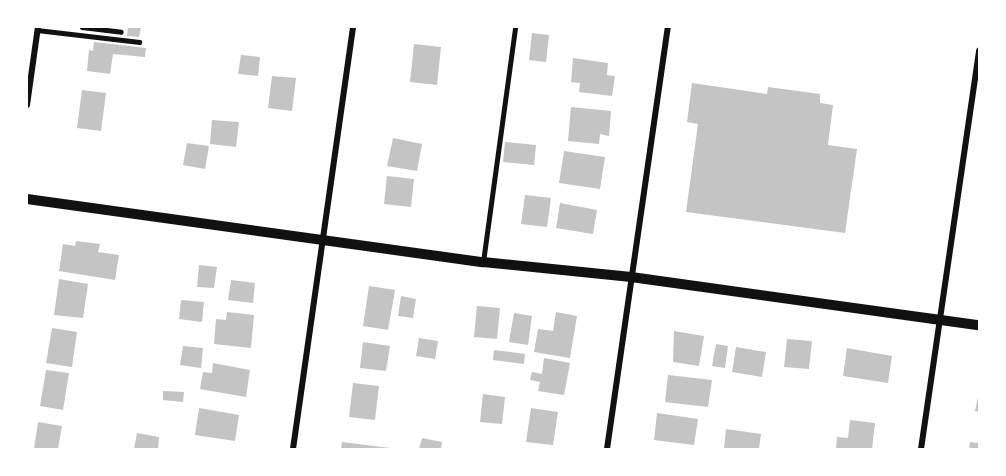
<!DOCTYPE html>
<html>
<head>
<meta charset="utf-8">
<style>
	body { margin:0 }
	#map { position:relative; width:1006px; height:476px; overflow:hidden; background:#fff; font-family:"DM Sans",sans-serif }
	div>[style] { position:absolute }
	.building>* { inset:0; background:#c4c4c4 }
	.service>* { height:4.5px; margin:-2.25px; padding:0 2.25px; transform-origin:2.25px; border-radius:2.25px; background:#111 }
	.minor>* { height:6px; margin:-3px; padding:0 3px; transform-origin:3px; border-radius:3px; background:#111 }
	.tertiary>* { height:10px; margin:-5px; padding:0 5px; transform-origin:5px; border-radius:5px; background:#111 }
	span { translate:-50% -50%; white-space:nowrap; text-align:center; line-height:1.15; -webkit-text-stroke:4.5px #fff; paint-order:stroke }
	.frame { position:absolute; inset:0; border:28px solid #fff; pointer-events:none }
</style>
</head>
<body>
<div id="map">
	<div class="building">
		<div style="clip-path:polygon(128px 27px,141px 27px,139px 37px,127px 36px)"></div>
		<div style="clip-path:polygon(532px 33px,549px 35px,546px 62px,529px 60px)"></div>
		<div style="clip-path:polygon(94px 42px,146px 48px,145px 57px,113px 54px,110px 74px,87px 71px,89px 50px,93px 51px)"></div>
		<div style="clip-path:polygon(414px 44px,441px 47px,437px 85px,410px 82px)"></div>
		<div style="clip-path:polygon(241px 55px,260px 57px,258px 76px,238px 74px)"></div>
		<div style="clip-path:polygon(573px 58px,608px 63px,607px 75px,615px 76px,612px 96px,579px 92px,580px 83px,571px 82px)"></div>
		<div style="clip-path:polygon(272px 76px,296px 78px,292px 111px,268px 108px)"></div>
		<div style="clip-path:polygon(692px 83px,767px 94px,768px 87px,820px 94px,820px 103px,833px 105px,828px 145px,857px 149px,845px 233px,686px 212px,698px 124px,687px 122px)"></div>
		<div style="clip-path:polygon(82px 90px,106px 93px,101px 131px,77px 128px)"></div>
		<div style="clip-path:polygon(571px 107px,611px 111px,609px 136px,600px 134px,599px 144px,568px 141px)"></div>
		<div style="clip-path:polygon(212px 120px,239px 122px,236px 147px,210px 144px)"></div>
		<div style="clip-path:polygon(393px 138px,422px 144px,417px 171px,387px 166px)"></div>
		<div style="clip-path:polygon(505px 142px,536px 145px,534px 165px,503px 162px)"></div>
		<div style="clip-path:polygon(187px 143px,209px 146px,205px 169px,183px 165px)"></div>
		<div style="clip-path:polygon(564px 151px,605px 157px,600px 189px,559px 183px)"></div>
		<div style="clip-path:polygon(387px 176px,414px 179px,411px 207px,384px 204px)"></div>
		<div style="clip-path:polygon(525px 195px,551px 198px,547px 227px,521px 224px)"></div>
		<div style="clip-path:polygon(560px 203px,597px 210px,593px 234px,556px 228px)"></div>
		<div style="clip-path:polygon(76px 241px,100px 244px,98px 252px,119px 255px,115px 280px,59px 271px,63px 244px,75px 246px)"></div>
		<div style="clip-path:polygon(199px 265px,217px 267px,214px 288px,197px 287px)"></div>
		<div style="clip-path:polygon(59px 279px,88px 284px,83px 318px,54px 315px)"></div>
		<div style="clip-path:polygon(231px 280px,255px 283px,253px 303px,228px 300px)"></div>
		<div style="clip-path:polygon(369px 286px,395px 290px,388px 330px,363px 326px)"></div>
		<div style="clip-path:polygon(401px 296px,416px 299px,413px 318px,398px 316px)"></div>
		<div style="clip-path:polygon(181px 300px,204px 302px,202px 322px,179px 319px)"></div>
		<div style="clip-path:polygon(477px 306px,500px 308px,497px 339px,474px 337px)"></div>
		<div style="clip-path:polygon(227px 312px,254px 315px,251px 348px,214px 344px,216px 319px,226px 320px)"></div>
		<div style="clip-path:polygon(556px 312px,577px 316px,570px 358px,534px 352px,538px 329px,553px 331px)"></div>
		<div style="clip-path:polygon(514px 313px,532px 316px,528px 345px,509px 342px)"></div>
		<div style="clip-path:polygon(52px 328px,77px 332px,72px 367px,46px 363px)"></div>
		<div style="clip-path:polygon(674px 331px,704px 336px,699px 366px,673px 362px)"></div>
		<div style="clip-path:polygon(419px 338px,438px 341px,435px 359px,416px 356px)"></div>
		<div style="clip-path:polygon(787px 339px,812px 341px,809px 369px,784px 367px)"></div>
		<div style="clip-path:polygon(363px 342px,390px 346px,386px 371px,360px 368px)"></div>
		<div style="clip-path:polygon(716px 344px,728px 346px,725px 368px,712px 366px)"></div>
		<div style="clip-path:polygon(183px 346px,203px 348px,201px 368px,180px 365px)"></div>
		<div style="clip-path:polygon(736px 347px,766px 352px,762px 377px,732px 372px)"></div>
		<div style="clip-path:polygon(847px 348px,892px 356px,888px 383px,843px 376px)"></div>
		<div style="clip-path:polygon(494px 350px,525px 354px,524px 364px,493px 360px)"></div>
		<div style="clip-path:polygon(544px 358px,570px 363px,564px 395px,538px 391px,540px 382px,530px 380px,532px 372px,542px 374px)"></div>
		<div style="clip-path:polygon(213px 363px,250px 370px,246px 397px,200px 389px,203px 372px,212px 373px)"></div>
		<div style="clip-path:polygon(46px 370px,69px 373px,63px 410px,40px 406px)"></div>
		<div style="clip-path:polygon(668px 375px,712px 380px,708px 407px,665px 402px)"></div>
		<div style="clip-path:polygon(353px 383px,379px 386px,375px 420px,349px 417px)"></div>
		<div style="clip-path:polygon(163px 391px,184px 392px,183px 402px,163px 400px)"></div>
		<div style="clip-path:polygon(483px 394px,505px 397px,502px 424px,480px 422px)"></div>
		<div style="clip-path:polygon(978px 397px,979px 397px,979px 412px,975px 411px)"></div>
		<div style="clip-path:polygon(199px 408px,239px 415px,235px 441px,195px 435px)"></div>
		<div style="clip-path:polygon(531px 408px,558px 412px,553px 445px,526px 442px)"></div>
		<div style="clip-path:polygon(657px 413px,698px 419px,694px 445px,654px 440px)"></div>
		<div style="clip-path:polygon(850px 420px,875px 423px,872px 449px,836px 449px,837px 437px,848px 438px)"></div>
		<div style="clip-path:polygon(38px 422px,62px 426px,58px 449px,34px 449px)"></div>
		<div style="clip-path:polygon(726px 429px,761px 434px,759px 449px,724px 449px)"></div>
		<div style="clip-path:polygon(137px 433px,159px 437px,158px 449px,134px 449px)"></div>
		<div style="clip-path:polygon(422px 438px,442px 442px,441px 449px,419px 449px)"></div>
		<div style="clip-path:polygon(342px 442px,390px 448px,390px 449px,341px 449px)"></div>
		<div style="clip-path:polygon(970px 442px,979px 443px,979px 449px,969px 449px)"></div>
	</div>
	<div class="service">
		<div style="left:82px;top:27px;width:39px;rotate:7deg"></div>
		<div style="left:37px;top:30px;width:103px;rotate:6.7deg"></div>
		<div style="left:483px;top:262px;width:237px;rotate:-82.2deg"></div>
	</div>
	<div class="minor">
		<div style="left:27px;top:105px;width:79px;rotate:-82deg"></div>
		<div style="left:293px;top:449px;width:426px;rotate:-81.9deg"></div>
		<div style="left:607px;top:449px;width:426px;rotate:-81.8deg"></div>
		<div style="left:921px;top:449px;width:403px;rotate:-81.7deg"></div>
	</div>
	<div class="tertiary">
		<div style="left:27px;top:199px;width:460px;rotate:7.9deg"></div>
		<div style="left:483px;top:262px;width:149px;rotate:5.8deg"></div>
		<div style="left:631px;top:277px;width:351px;rotate:7.9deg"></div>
	</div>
	<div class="frame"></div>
</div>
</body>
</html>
